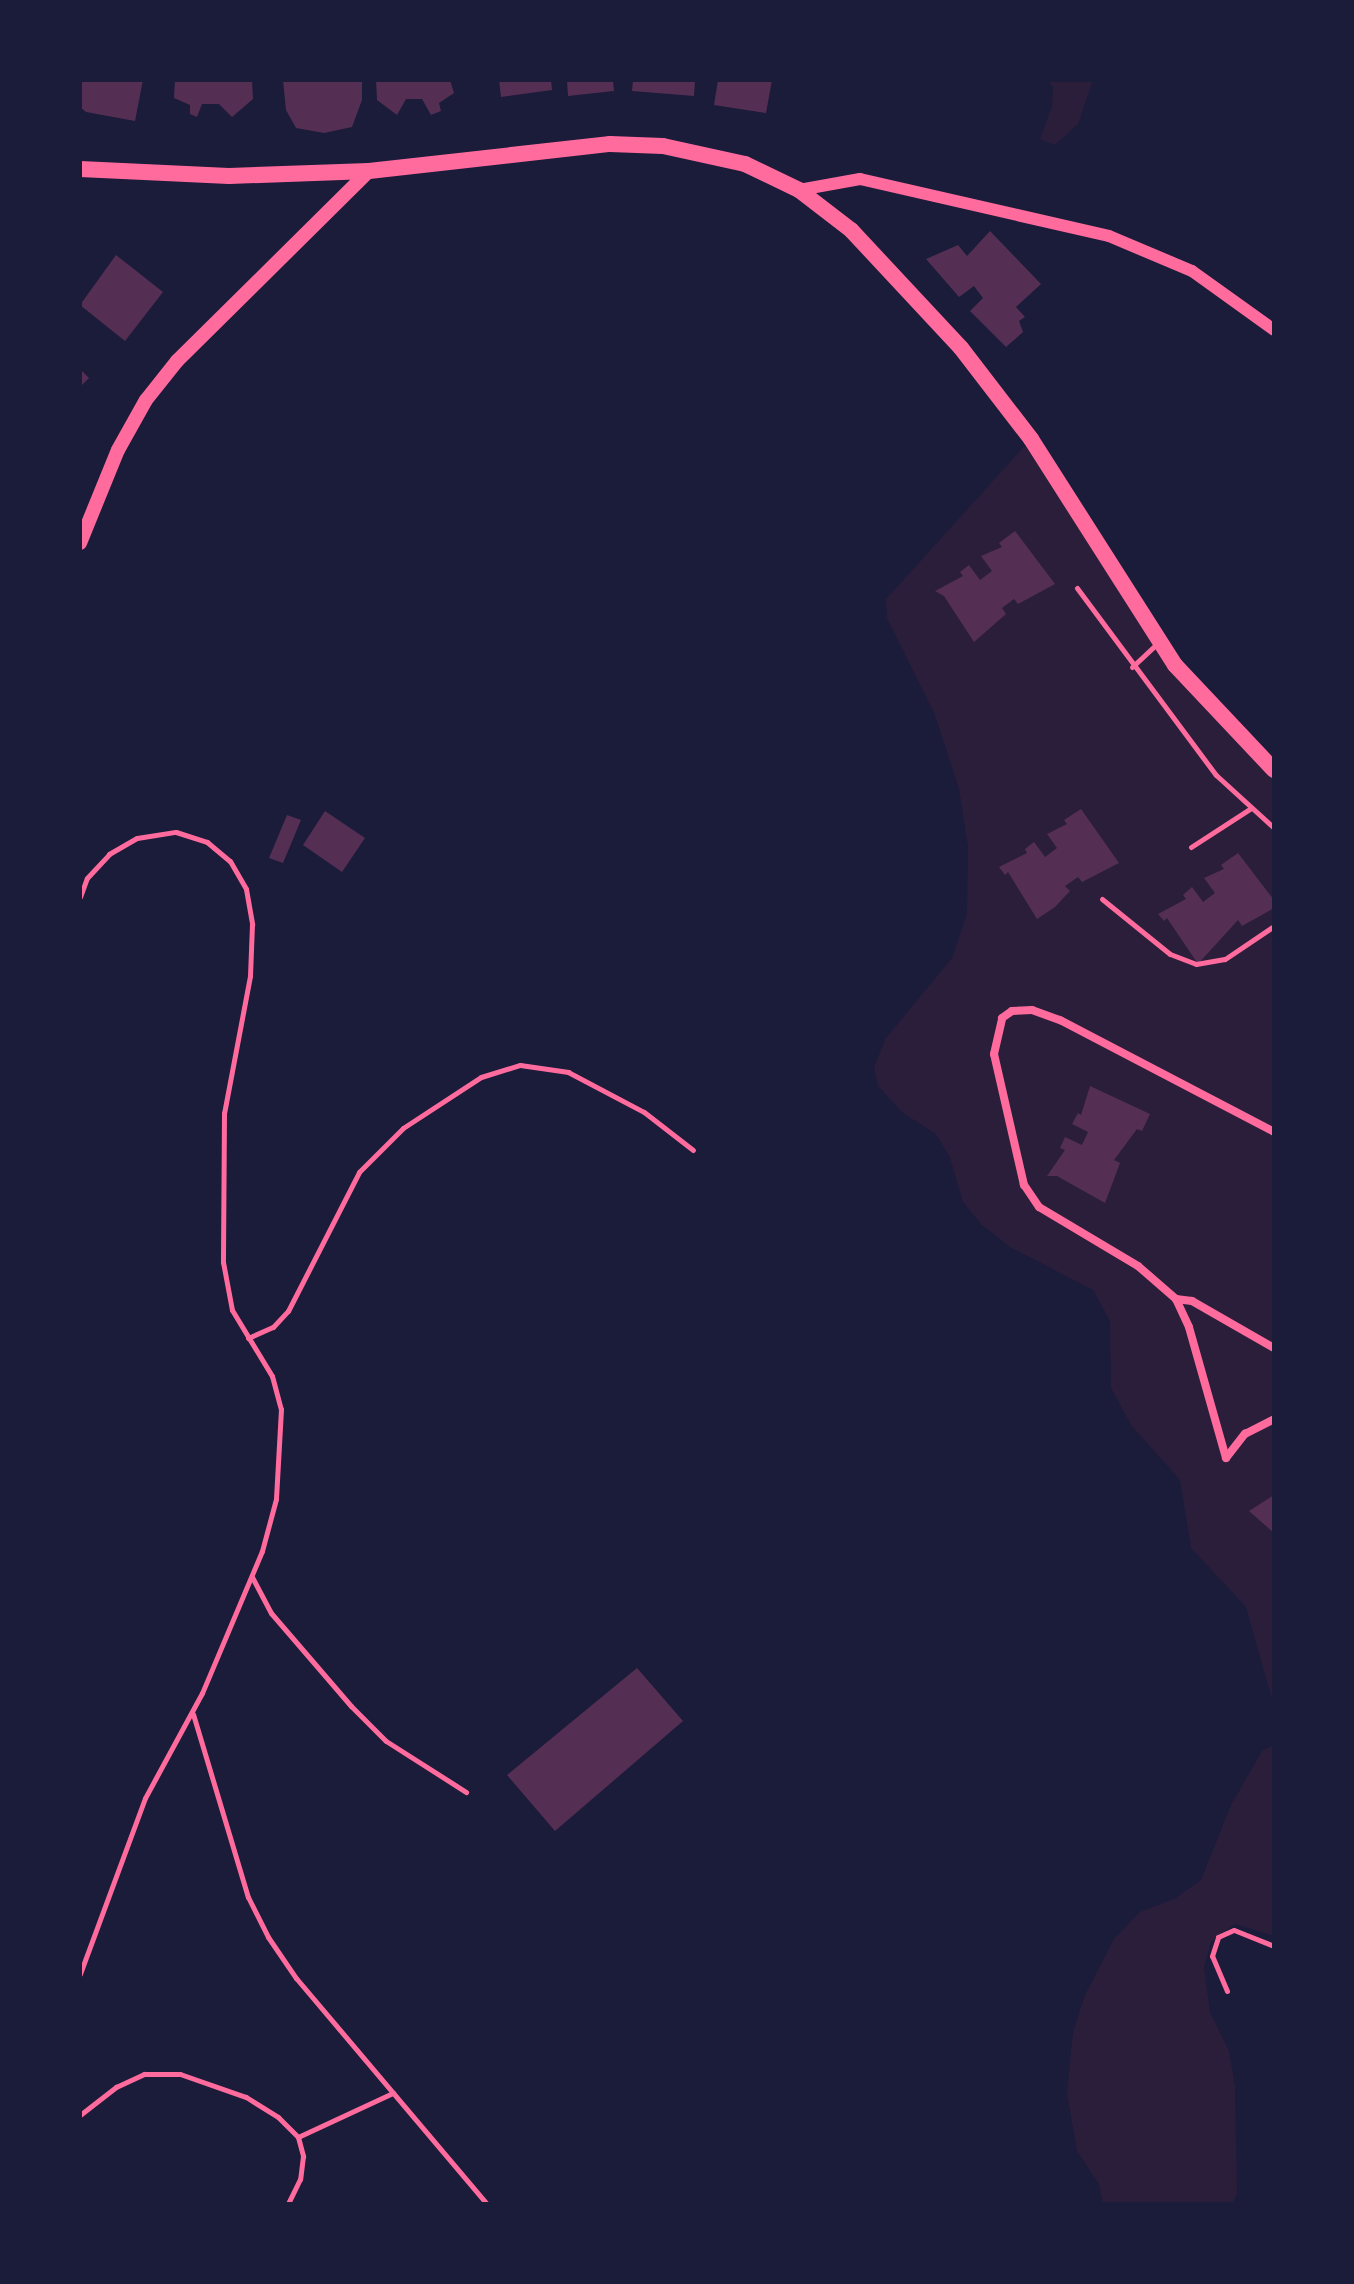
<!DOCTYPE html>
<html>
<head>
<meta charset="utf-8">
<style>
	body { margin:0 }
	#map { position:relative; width:1354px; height:2284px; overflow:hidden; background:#1b1b3a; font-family:"PT Sans",sans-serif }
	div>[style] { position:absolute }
	.green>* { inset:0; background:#2a1e3b }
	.building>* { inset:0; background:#542f53 }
	.service>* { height:5px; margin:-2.5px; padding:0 2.5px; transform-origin:2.5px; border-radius:2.5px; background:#ff6b9d }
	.minor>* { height:8px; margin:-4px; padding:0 4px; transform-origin:4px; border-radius:4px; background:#ff6b9d }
	.tertiary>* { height:12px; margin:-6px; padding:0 6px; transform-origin:6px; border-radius:6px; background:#ff6b9d }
	.secondary>* { height:14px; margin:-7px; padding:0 7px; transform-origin:7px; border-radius:7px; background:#ff6b9d }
	.primary>* { height:16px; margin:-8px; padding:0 8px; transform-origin:8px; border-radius:8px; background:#ff6b9d }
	span { translate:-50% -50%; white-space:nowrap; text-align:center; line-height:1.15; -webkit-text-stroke:6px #1b1b3a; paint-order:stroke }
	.frame { position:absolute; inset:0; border:82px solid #1b1b3a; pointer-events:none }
</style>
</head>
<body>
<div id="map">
	<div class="green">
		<div style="clip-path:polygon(1047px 80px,1093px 80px,1078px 124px,1055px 145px,1040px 139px,1052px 106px,1053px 87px)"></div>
		<div style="clip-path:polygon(1031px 439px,1141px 616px,1274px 770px,1274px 1706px,1246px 1607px,1191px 1548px,1180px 1480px,1131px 1425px,1111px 1388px,1110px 1321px,1093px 1290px,1010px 1247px,981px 1224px,963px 1202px,950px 1158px,936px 1134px,903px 1113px,878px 1086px,874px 1067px,886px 1038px,952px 958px,967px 914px,968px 846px,959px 789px,935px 715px,887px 618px,886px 599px)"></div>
		<div style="clip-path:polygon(1274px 1745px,1274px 1936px,1235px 1924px,1211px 1942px,1204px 1967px,1210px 2012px,1229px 2051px,1235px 2086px,1237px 2194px,1232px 2204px,1103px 2204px,1099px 2184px,1077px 2151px,1067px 2093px,1073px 2032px,1085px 1995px,1114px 1939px,1140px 1912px,1174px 1899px,1201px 1880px,1231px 1805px,1262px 1751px)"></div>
	</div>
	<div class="building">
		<div style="clip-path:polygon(80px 80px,143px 80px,135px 121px,86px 112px,80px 107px)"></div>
		<div style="clip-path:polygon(175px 80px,252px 80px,253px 99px,232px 117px,219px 104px,202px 104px,197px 117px,190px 114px,190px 105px,174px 98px)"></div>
		<div style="clip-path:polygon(283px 80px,362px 80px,362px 100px,352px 127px,324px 133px,296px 128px,286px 110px)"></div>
		<div style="clip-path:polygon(376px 80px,450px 80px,454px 93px,439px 103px,441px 111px,431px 115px,422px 99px,406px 99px,397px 115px,377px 100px)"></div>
		<div style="clip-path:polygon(499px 80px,551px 80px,552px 90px,501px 97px)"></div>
		<div style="clip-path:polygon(567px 80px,613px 80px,614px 91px,568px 96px)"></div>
		<div style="clip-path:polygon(633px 80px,695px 80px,694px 96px,632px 91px)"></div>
		<div style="clip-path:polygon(718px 80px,772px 80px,766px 113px,714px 105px)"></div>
		<div style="clip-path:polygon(990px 231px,1041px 284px,1016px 307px,1025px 317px,1019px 321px,1023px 332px,1006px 347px,970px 311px,983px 298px,974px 286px,959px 297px,926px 259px,958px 245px,967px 256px)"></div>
		<div style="clip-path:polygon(116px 255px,163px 292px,125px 341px,80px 305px)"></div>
		<div style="clip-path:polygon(80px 369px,89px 378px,80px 387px)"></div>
		<div style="clip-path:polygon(1015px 531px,1055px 584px,1018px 604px,1014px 599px,1002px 608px,1006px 614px,974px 642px,944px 596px,935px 591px,963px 576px,960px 572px,969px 565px,980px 580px,992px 571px,981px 556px,1002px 547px,999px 543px)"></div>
		<div style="clip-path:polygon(1081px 809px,1119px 863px,1082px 882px,1078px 877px,1065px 886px,1070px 891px,1055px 907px,1037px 919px,1008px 872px,1005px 875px,999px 867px,1027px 853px,1025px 849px,1034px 842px,1045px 857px,1057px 848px,1047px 834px,1067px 824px,1064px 820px)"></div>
		<div style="clip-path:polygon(325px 811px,365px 838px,342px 872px,303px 845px)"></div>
		<div style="clip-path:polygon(287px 815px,301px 820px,283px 863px,269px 858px)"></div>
		<div style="clip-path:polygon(1238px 853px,1274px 900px,1274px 908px,1242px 926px,1238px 920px,1198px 964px,1167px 918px,1164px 921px,1158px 914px,1186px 899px,1183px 895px,1192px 887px,1203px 902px,1215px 893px,1204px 878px,1224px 869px,1221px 865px)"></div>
		<div style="clip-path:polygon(1090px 1086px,1150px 1114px,1142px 1131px,1137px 1129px,1114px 1160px,1120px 1163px,1105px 1203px,1057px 1176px,1047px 1176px,1065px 1150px,1060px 1148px,1065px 1137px,1082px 1145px,1088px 1132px,1072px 1124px,1078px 1113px,1081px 1115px)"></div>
		<div style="clip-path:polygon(1274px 1495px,1274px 1533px,1249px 1511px)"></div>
		<div style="clip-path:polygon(637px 1668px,683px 1721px,555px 1831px,507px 1775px)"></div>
	</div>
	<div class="service">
		<div style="left:1077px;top:588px;width:233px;rotate:53.4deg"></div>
		<div style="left:1216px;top:775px;width:79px;rotate:42.4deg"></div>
		<div style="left:1132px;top:667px;width:35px;rotate:-43deg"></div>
		<div style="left:1191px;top:847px;width:72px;rotate:-33deg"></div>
		<div style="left:80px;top:897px;width:20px;rotate:-70deg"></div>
		<div style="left:87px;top:878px;width:33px;rotate:-47deg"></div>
		<div style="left:109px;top:854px;width:32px;rotate:-30deg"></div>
		<div style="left:137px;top:838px;width:39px;rotate:-9deg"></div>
		<div style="left:176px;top:832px;width:33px;rotate:18deg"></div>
		<div style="left:207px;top:842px;width:30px;rotate:40deg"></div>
		<div style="left:230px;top:861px;width:32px;rotate:60deg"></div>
		<div style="left:246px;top:889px;width:36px;rotate:80deg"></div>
		<div style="left:252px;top:924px;width:52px;rotate:92.2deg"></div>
		<div style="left:250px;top:976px;width:139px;rotate:100.7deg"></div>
		<div style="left:224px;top:1113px;width:149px;rotate:90.4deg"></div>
		<div style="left:223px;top:1262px;width:49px;rotate:79.4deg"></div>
		<div style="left:232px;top:1310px;width:77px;rotate:58.8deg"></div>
		<div style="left:272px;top:1376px;width:34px;rotate:75deg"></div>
		<div style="left:281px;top:1409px;width:90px;rotate:93.2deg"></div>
		<div style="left:276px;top:1499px;width:54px;rotate:105.1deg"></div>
		<div style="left:262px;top:1551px;width:154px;rotate:112.9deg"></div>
		<div style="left:202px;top:1693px;width:119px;rotate:118.5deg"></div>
		<div style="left:145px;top:1798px;width:188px;rotate:110.3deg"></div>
		<div style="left:1102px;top:899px;width:87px;rotate:39deg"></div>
		<div style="left:1170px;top:954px;width:28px;rotate:21deg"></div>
		<div style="left:1196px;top:964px;width:29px;rotate:-10deg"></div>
		<div style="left:1225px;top:959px;width:59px;rotate:-34deg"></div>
		<div style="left:248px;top:1338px;width:27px;rotate:-24deg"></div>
		<div style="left:273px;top:1327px;width:22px;rotate:-47deg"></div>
		<div style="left:288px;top:1311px;width:156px;rotate:-62.9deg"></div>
		<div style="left:359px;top:1172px;width:62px;rotate:-45deg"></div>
		<div style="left:403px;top:1128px;width:93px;rotate:-33.2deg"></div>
		<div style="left:481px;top:1077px;width:41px;rotate:-17.1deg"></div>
		<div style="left:520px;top:1065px;width:49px;rotate:8.3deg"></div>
		<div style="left:568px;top:1072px;width:86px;rotate:27.8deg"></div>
		<div style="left:644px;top:1112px;width:62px;rotate:37.8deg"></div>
		<div style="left:252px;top:1577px;width:41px;rotate:62.2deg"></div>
		<div style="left:271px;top:1613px;width:123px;rotate:49.3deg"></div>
		<div style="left:351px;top:1706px;width:49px;rotate:45deg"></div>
		<div style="left:386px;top:1741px;width:95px;rotate:32.5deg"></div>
		<div style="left:193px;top:1714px;width:191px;rotate:73.3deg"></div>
		<div style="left:248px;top:1897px;width:45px;rotate:63.4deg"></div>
		<div style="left:268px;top:1937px;width:50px;rotate:55.7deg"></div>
		<div style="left:296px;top:1978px;width:296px;rotate:49.8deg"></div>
		<div style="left:1227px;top:1991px;width:38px;rotate:-113deg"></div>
		<div style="left:1212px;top:1956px;width:20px;rotate:-72deg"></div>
		<div style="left:1218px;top:1937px;width:17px;rotate:-24deg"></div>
		<div style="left:1234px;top:1930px;width:43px;rotate:21.8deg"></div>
		<div style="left:80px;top:2115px;width:46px;rotate:-37.9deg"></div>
		<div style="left:116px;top:2087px;width:31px;rotate:-25deg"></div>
		<div style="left:144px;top:2074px;width:36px"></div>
		<div style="left:180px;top:2074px;width:70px;rotate:19.2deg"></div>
		<div style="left:246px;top:2097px;width:38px;rotate:32deg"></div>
		<div style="left:278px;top:2117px;width:28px;rotate:45deg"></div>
		<div style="left:298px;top:2137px;width:20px;rotate:75deg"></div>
		<div style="left:303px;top:2156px;width:23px;rotate:97deg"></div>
		<div style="left:300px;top:2179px;width:28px;rotate:116deg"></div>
		<div style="left:298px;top:2137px;width:105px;rotate:-24.9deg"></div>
	</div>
	<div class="minor">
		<div style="left:1176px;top:1299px;width:16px;rotate:7deg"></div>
		<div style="left:1192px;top:1301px;width:95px;rotate:29.8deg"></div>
		<div style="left:1226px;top:1458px;width:136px;rotate:-105.8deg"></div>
		<div style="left:1189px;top:1327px;width:31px;rotate:-115deg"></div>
		<div style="left:1176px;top:1299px;width:50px;rotate:-139deg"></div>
		<div style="left:1138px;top:1266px;width:115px;rotate:-149.2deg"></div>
		<div style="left:1039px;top:1207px;width:27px;rotate:-124deg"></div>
		<div style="left:1024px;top:1185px;width:134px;rotate:-102.9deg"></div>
		<div style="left:994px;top:1054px;width:37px;rotate:-77deg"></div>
		<div style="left:1002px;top:1018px;width:12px;rotate:-35deg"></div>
		<div style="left:1012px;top:1011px;width:20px;rotate:-3deg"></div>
		<div style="left:1032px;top:1010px;width:30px;rotate:20deg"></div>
		<div style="left:1060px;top:1020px;width:242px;rotate:27.6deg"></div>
		<div style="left:1226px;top:1458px;width:31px;rotate:-52deg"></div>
		<div style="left:1245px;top:1434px;width:33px;rotate:-27deg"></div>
	</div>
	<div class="tertiary">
		<div style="left:799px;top:190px;width:62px;rotate:-10.2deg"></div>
		<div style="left:860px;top:179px;width:255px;rotate:12.9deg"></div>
		<div style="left:1109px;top:236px;width:90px;rotate:22.9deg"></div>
		<div style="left:1192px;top:271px;width:101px;rotate:35.7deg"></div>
	</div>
	<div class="secondary">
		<div style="left:80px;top:543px;width:100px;rotate:-67.8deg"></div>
		<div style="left:118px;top:450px;width:57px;rotate:-60.8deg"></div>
		<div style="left:146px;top:400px;width:50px;rotate:-51.5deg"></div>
		<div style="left:177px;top:361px;width:270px;rotate:-44.7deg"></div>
	</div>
	<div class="primary">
		<div style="left:80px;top:169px;width:149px;rotate:2.7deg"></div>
		<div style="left:229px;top:176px;width:140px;rotate:-2deg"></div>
		<div style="left:369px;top:171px;width:243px;rotate:-6.4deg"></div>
		<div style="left:610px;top:144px;width:53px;rotate:2.2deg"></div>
		<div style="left:663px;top:146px;width:84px;rotate:12.4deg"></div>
		<div style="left:745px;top:164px;width:60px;rotate:25.7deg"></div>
		<div style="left:799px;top:190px;width:66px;rotate:37.6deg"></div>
		<div style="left:851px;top:230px;width:161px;rotate:47deg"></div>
		<div style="left:961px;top:348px;width:115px;rotate:52.4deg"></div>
		<div style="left:1031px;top:439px;width:268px;rotate:57.5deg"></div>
		<div style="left:1175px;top:665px;width:144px;rotate:46.7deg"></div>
	</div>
	<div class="frame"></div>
</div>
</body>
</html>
